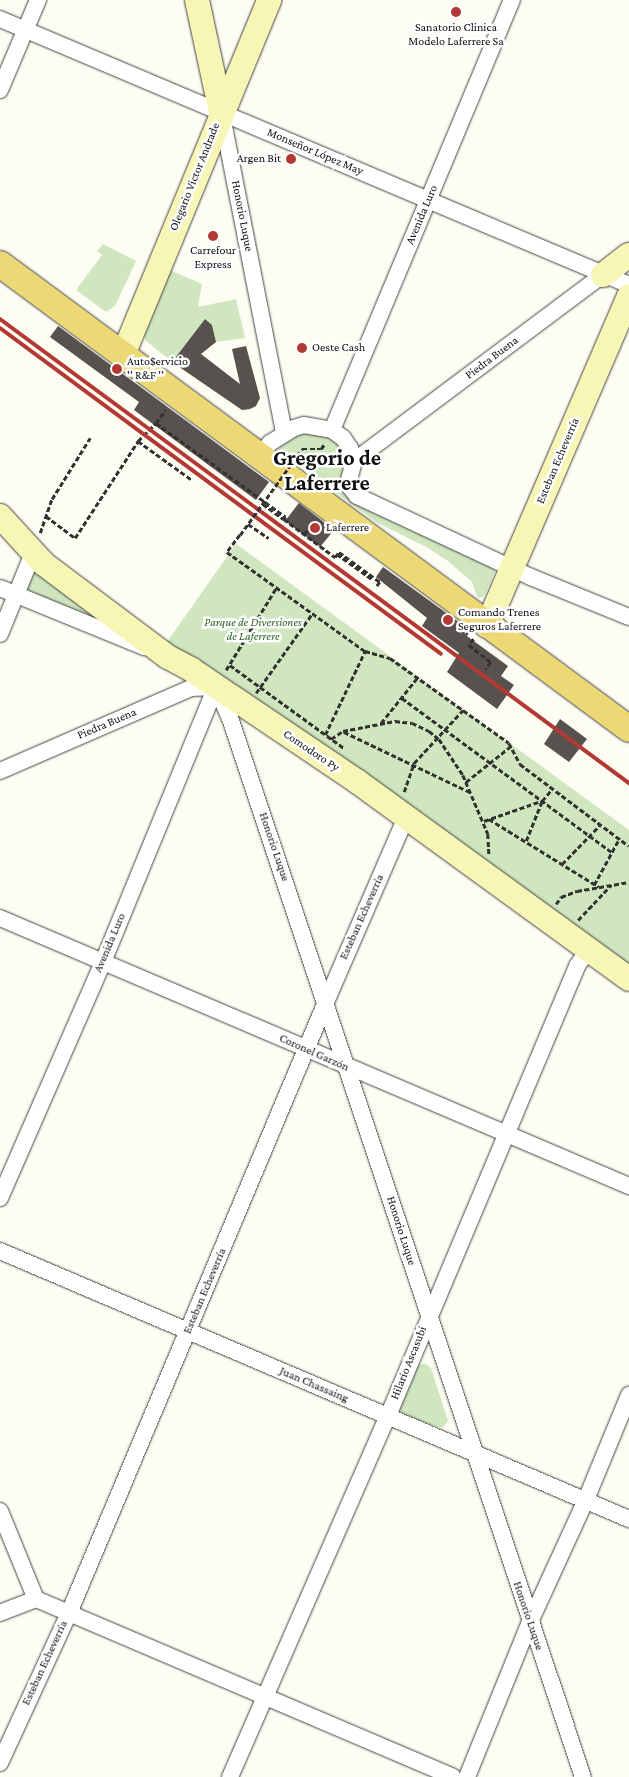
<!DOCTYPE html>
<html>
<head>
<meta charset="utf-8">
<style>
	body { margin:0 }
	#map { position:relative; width:629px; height:1777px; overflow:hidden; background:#fefdf4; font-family:"Crimson Pro",serif }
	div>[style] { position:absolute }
	.green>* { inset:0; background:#d0e6bf }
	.building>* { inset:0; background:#57524d }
	.path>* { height:2.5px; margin-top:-1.25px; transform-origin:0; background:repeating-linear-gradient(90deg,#323232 0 5px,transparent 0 7.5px) }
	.roads { filter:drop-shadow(0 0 1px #434343) drop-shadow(0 0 1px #434343) }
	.street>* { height:16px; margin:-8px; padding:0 8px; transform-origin:8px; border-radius:8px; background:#fff }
	.secondary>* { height:24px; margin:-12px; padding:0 12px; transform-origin:12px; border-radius:12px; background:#f8f6b5 }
	.primary>* { height:26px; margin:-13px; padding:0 13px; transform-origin:13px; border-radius:13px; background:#ecd976 }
	.rail>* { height:4px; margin:-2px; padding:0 2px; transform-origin:2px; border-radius:2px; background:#b33934 }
	.path-bridge>* { height:2.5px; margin-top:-1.25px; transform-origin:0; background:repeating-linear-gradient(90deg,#323232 0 5px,transparent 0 7.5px) }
	.dots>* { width:14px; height:14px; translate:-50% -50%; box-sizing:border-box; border:2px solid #fff; border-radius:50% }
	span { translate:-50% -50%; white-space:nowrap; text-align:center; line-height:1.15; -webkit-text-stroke:5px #fff; paint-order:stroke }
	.poi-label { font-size:12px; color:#101010 }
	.right { translate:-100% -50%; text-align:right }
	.left { translate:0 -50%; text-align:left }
	.street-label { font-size:12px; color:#101010 }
	.park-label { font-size:12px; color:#2d6225; font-style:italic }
	.town-label { font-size:22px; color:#101010; font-weight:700 }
</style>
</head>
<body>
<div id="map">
	<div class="green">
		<div style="clip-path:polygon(103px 244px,136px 261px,115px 306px,106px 312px,76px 290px,102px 255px,97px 251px)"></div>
		<div style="clip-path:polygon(170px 270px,202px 284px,198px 307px,236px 299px,245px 338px,216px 342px,212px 325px,205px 319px,172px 362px,145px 340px,144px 333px)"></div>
		<div style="clip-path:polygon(307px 431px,333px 439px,339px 445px,346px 468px,342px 486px,496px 569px,484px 596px,479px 598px,477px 596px,472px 582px,448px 561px,428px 548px,376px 522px,277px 449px,286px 438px)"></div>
		<div style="clip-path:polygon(236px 544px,629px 830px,629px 970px,167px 642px)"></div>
		<div style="clip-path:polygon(35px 568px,105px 623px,29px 591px,26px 587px)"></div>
		<div style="clip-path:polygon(421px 1364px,426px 1364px,431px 1368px,448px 1421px,442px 1428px,402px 1415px,399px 1405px,415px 1368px)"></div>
	</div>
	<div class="building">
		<div style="clip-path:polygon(205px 319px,212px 325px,216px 342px,201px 354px,240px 384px,232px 349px,246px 346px,260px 398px,256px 406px,250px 409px,242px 410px,172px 362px)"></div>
		<div style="clip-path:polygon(58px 326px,269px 482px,256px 500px,134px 410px,139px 402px,50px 337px)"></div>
		<div style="clip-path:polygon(299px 503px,334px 530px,320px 547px,285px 521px)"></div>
		<div style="clip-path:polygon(383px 567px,471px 631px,467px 636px,508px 666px,501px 676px,514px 685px,497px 709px,447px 672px,459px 653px,422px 626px,427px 618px,376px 577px)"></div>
		<div style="clip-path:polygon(560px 719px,587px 739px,569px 762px,544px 744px)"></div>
	</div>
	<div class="path">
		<div style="left:156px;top:423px;width:16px;rotate:-55deg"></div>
		<div style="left:138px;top:441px;width:67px;rotate:35.8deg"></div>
		<div style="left:302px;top:449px;width:19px"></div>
		<div style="left:321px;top:449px;width:7px;rotate:-56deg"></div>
		<div style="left:263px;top:504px;width:26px;rotate:36deg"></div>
		<div style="left:46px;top:516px;width:36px;rotate:37deg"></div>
		<div style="left:75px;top:538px;width:116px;rotate:-57deg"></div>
		<div style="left:138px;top:441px;width:25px;rotate:-45deg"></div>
		<div style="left:156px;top:423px;width:160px;rotate:35.9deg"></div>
		<div style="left:286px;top:517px;width:3px;rotate:135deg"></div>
		<div style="left:284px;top:519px;width:64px;rotate:36.7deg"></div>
		<div style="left:335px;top:557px;width:6px;rotate:-51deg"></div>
		<div style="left:339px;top:552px;width:51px;rotate:36.2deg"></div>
		<div style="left:380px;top:582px;width:5px;rotate:127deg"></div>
		<div style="left:248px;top:524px;width:25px;rotate:34deg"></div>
		<div style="left:40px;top:533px;width:36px;rotate:-71deg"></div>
		<div style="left:52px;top:499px;width:72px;rotate:-58.1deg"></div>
		<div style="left:304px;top:534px;width:16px;rotate:-52deg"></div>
		<div style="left:240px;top:535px;width:21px;rotate:127deg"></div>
		<div style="left:227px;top:552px;width:170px;rotate:35.7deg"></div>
		<div style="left:365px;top:651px;width:26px;rotate:16deg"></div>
		<div style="left:390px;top:658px;width:146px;rotate:35.5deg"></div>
		<div style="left:509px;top:743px;width:24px;rotate:62deg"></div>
		<div style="left:520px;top:764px;width:136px;rotate:37deg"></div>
		<div style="left:337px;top:554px;width:43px;rotate:35.5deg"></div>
		<div style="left:474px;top:639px;width:8px;rotate:130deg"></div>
		<div style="left:469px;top:645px;width:28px;rotate:38deg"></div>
		<div style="left:491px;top:662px;width:9px;rotate:126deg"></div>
		<div style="left:230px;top:665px;width:141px;rotate:36.1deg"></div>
		<div style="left:226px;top:670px;width:96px;rotate:-58.6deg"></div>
		<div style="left:256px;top:693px;width:97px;rotate:-54.7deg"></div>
		<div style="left:402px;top:698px;width:260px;rotate:36.3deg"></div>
		<div style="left:381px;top:723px;width:58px;rotate:-51.3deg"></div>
		<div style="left:344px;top:732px;width:140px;rotate:25.5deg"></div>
		<div style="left:325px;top:735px;width:93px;rotate:-64.5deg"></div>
		<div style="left:331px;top:739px;width:14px;rotate:-34deg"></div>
		<div style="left:343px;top:731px;width:53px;rotate:-10.9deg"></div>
		<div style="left:395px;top:721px;width:17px;rotate:7deg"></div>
		<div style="left:412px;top:723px;width:19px;rotate:25deg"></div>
		<div style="left:429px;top:731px;width:13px;rotate:39deg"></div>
		<div style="left:439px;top:739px;width:43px;rotate:56.3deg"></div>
		<div style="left:463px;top:775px;width:64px;rotate:67deg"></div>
		<div style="left:488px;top:834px;width:20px;rotate:87deg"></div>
		<div style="left:466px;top:782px;width:58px;rotate:-38.7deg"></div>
		<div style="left:404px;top:792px;width:31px;rotate:-71deg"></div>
		<div style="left:414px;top:763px;width:72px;rotate:-47.2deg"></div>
		<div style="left:489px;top:819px;width:129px;rotate:31.7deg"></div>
		<div style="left:484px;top:821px;width:60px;rotate:-19.3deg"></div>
		<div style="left:526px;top:841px;width:43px;rotate:-68.2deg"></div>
		<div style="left:542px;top:801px;width:16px;rotate:-50deg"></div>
		<div style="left:562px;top:864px;width:54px;rotate:-45.7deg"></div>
		<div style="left:594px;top:885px;width:52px;rotate:-61.5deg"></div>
		<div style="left:556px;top:904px;width:9px;rotate:-54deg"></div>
		<div style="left:561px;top:897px;width:17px;rotate:-21deg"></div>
		<div style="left:577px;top:891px;width:53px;rotate:-9.8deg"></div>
		<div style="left:578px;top:920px;width:47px;rotate:-46.7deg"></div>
	</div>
	<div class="roads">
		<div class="street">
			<div style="left:0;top:19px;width:683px;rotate:22.92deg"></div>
			<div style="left:0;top:90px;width:98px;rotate:-67.1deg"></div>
			<div style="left:222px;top:116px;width:323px;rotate:78.9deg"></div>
			<div style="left:332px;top:430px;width:466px;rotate:-67.3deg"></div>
			<div style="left:260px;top:455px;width:16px;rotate:-50deg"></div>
			<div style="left:270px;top:443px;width:28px;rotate:-32deg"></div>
			<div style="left:294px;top:428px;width:10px;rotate:-17deg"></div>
			<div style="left:304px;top:425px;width:28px;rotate:10deg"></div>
			<div style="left:332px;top:430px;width:14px;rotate:36deg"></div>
			<div style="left:343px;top:438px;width:12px;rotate:55deg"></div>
			<div style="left:350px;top:448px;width:14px;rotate:73deg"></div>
			<div style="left:354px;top:461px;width:20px;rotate:105deg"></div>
			<div style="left:349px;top:480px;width:7px;rotate:82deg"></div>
			<div style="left:350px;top:487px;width:11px;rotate:52deg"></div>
			<div style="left:357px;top:496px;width:192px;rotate:25deg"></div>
			<div style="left:531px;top:577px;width:106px;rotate:22.2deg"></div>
			<div style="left:354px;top:461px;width:311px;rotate:-36.8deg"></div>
			<div style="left:0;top:588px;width:156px;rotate:22.3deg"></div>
			<div style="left:0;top:634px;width:87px;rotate:-67.8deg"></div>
			<div style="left:216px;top:687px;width:34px;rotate:66deg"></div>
			<div style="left:230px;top:718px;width:1116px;rotate:71.57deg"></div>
			<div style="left:0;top:771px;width:208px;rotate:-23.5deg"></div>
			<div style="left:191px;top:688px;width:25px;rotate:-2deg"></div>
			<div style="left:0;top:918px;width:684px;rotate:23.08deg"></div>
			<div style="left:0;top:1198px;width:257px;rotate:-66.4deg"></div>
			<div style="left:103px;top:962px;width:297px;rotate:-67.7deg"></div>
			<div style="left:0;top:1251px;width:684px;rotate:23.08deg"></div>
			<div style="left:0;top:1511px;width:95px;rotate:67.8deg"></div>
			<div style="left:36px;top:1599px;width:39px;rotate:159deg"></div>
			<div style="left:36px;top:1599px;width:453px;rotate:23.1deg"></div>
			<div style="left:0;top:1763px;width:165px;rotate:-65.3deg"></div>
			<div style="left:69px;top:1613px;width:663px;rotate:-67.19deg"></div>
			<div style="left:326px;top:1002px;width:202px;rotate:-66.6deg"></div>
			<div style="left:230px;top:1777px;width:394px;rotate:-66.4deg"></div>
			<div style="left:388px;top:1416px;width:488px;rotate:-67.2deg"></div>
			<div style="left:577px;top:966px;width:19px;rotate:-55deg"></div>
			<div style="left:467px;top:1777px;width:167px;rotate:-67.9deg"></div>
			<div style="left:530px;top:1622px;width:132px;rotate:-65.4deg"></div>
			<div style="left:585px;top:1502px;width:116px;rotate:-67.6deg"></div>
		</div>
		<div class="secondary">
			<div style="left:197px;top:0;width:115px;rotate:77.9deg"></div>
			<div style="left:603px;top:275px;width:33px;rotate:-38deg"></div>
			<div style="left:123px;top:355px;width:384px;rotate:-67.6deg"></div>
			<div style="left:0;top:516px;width:65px;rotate:47.5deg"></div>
			<div style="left:44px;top:564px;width:155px;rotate:36.9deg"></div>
			<div style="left:168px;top:657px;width:27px;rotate:28deg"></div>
			<div style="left:192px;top:670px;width:200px;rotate:34deg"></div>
			<div style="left:358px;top:782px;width:335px;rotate:36deg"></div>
			<div style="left:487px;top:626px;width:359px;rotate:-66.7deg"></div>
		</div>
		<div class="primary">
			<div style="left:0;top:264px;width:782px;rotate:36.47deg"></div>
		</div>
	</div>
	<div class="rail">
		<div style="left:0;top:319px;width:782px;rotate:36.42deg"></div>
		<div style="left:0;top:328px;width:548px;rotate:36.47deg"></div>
	</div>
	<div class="path-bridge">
		<div style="left:240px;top:535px;width:106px;rotate:-54.2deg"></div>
	</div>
	<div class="dots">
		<div style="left:456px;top:12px;background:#b33934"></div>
		<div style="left:291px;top:159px;background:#b33934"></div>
		<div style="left:213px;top:236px;background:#b33934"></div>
		<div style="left:302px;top:348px;background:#b33934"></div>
		<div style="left:117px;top:369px;background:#b33934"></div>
		<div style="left:315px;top:528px;background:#b33934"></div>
		<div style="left:448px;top:620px;background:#b33934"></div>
	</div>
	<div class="poi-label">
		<span style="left:456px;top:35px">Sanatorio Clinica<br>Modelo Laferrere Sa</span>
		<span class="right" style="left:281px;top:159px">Argen Bit</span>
		<span style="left:213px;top:258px">Carrefour<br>Express</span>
		<span class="left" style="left:312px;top:348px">Oeste Cash</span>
		<span class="left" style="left:127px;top:369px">Auto$ervicio<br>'' R&amp;F ''</span>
		<span class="left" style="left:326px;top:528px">Laferrere</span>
		<span class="left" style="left:458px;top:620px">Comando Trenes<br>Seguros Laferrere</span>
	</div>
	<div class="street-label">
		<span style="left:315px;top:152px;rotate:23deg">Monseñor López May</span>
		<span style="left:195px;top:177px;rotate:-68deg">Olegario Victor Andrade</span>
		<span style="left:422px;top:215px;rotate:-67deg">Avenida Luro</span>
		<span style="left:242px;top:216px;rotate:79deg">Honorio Luque</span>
		<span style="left:492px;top:358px;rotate:-37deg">Piedra Buena</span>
		<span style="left:558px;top:461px;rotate:-67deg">Esteban Echeverría</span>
		<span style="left:107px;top:724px;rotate:-23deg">Piedra Buena</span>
		<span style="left:311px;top:751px;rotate:34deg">Comodoro Py</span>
		<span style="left:274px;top:847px;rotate:71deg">Honorio Luque</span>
		<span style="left:362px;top:917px;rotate:-66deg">Esteban Echeverría</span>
		<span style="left:110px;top:943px;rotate:-67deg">Avenida Luro</span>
		<span style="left:314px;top:1053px;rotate:24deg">Coronel Garzón</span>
		<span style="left:401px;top:1231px;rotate:72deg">Honorio Luque</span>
		<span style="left:205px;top:1291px;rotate:-67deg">Esteban Echeverría</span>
		<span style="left:409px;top:1363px;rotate:-68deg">Hilario Ascasubi</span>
		<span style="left:314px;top:1385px;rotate:23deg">Juan Chassaing</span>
		<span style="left:528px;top:1616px;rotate:71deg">Honorio Luque</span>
		<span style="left:45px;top:1663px;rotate:-65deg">Esteban Echeverría</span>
	</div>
	<div class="park-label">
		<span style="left:253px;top:630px">Parque de Diversiones<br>de Laferrere</span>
	</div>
	<div class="town-label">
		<span style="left:327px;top:470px">Gregorio de<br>Laferrere</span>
	</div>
</div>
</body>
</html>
